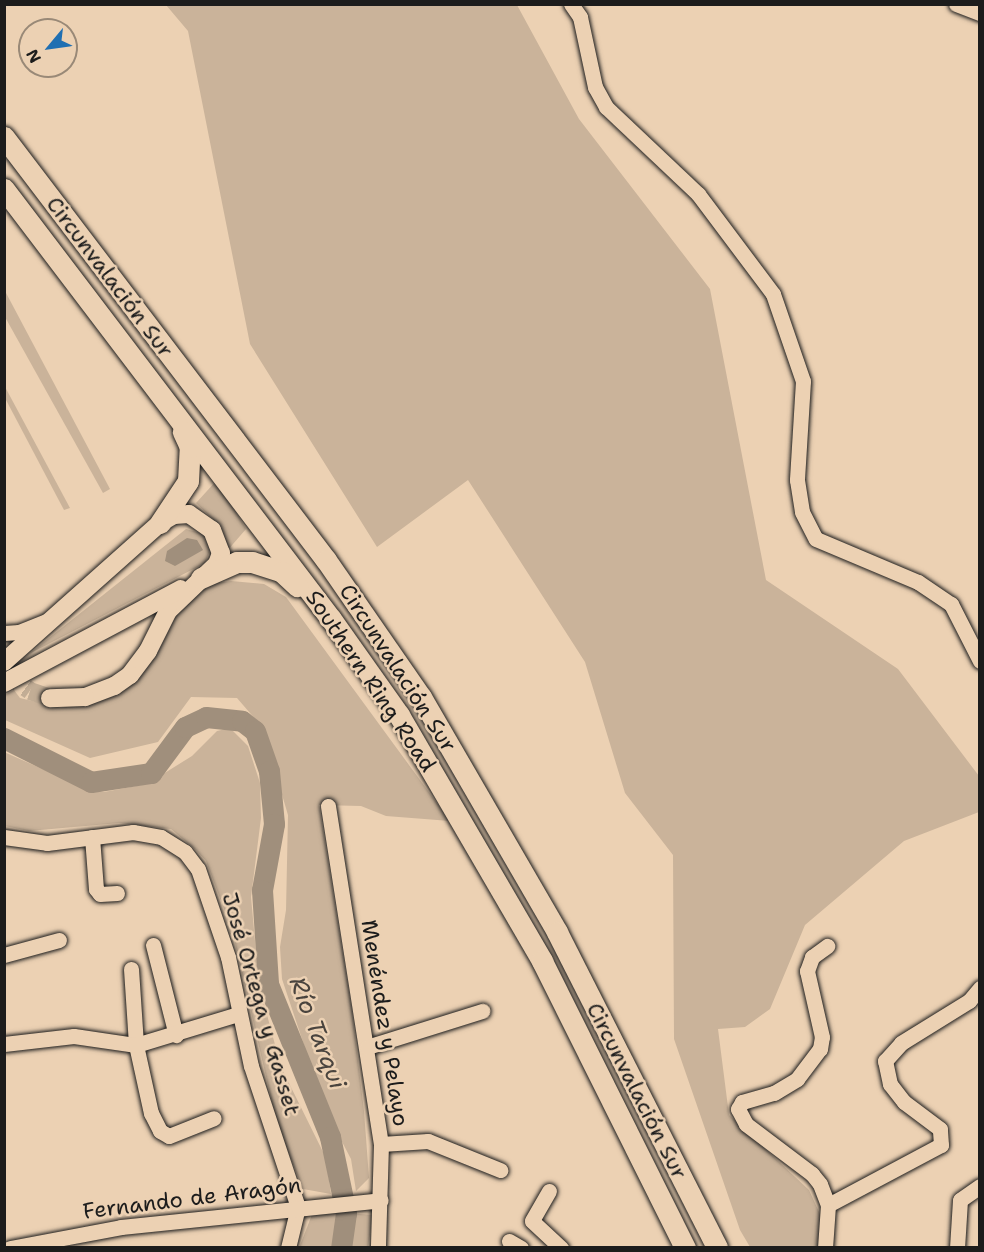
<!DOCTYPE html>
<html>
<head>
<meta charset="utf-8">
<style>
	body { margin:0 }
	#map { position:relative; width:984px; height:1252px; overflow:hidden; background:#ecd1b3; font-family:"Shantell Sans",sans-serif }
	div>[style] { position:absolute }
	.green>* { inset:0; background:#cab39a }
	.water>* { inset:0; background:#a08f7c }
	.river>* { height:21px; margin:-10.5px; padding:0 10.5px; transform-origin:10.5px; border-radius:10.5px; background:#a08f7c }
	.major-tunnel>* { height:18px; margin-top:-9px; transform-origin:0; background:repeating-linear-gradient(90deg,#c2ad95 0 18px,transparent 0 27px) }
	.roads { filter:drop-shadow(0 0 2px #1c1c1c) drop-shadow(0 0 2px #1c1c1c) }
	.minor>* { height:15px; margin:-7.5px; padding:0 7.5px; transform-origin:7.5px; border-radius:7.5px; background:#ecd1b3 }
	.major>* { height:18px; margin:-9px; padding:0 9px; transform-origin:9px; border-radius:9px; background:#ecd1b3 }
	.highway>* { height:21px; margin:-10.5px; padding:0 10.5px; transform-origin:10.5px; border-radius:10.5px; background:#ecd1b3 }
	span { translate:-50% -50%; white-space:nowrap; text-align:center; line-height:1.15; -webkit-text-stroke:5px #ecd1b3; paint-order:stroke }
	.street-label { font-size:22px; color:#1c1c1c }
	.water-label { font-size:24px; color:#4a443e; font-style:italic }
	.frame { position:absolute; inset:0; border:6px solid #1c1c1c; pointer-events:none }
	.north { position:absolute; left:18px; top:18px; width:60px; height:60px; box-sizing:border-box; background:#ecd1b3; border:2px solid #998977; border-radius:50%; rotate:241deg; font-size:16px; font-weight:700; line-height:24px; text-align:center; color:#1c1c1c }
	.north::after { content:''; display:block; margin:auto; width:21px; height:27px; background:#1f6fb2; clip-path:polygon(50% 0,100% 100%,50% 72%,0 100%) }
</style>
</head>
<body>
<div id="map">
	<div class="green">
		<div style="clip-path:polygon(166px 5px,517px 5px,579px 119px,710px 289px,766px 580px,898px 669px,979px 776px,979px 812px,904px 841px,805px 925px,770px 1009px,745px 1027px,718px 1029px,729px 1115px,809px 1190px,835px 1247px,750px 1247px,740px 1230px,674px 1039px,673px 855px,625px 793px,585px 662px,468px 480px,377px 547px,250px 344px,188px 31px)"></div>
		<div style="clip-path:polygon(5px 291px,110px 489px,103px 493px,5px 317px)"></div>
		<div style="clip-path:polygon(4px 385px,33px 439px,70px 508px,64px 510px,55px 493px,5px 398px)"></div>
		<div style="clip-path:polygon(217px 480px,246px 529px,227px 551px,219px 525px,196px 503px)"></div>
		<div style="clip-path:polygon(186px 529px,204px 534px,212px 545px,205px 563px,29px 654px)"></div>
		<div style="clip-path:polygon(231px 581px,264px 584px,286px 597px,450px 821px,386px 816px,361px 806px,319px 805px,352px 1011px,364px 1111px,369px 1178px,356px 1191px,351px 1159px,326px 1111px,282px 979px,280px 947px,286px 910px,288px 815px,262px 727px,237px 698px,191px 697px,158px 742px,90px 758px,5px 720px,5px 695px,14px 690px,20px 698px,61px 708px,96px 701px,172px 612px,209px 584px)"></div>
		<div style="clip-path:polygon(230px 728px,248px 746px,260px 783px,261px 818px,251px 897px,259px 985px,281px 1067px,326px 1158px,331px 1194px,303px 1189px,277px 1124px,232px 930px,206px 861px,196px 850px,171px 829px,119px 823px,29px 831px,5px 826px,4px 752px,90px 790px,104px 792px,147px 784px,192px 756px,217px 731px)"></div>
		<div style="clip-path:polygon(322px 1211px,373px 1215px,368px 1247px,299px 1248px,313px 1212px)"></div>
	</div>
	<div class="water">
		<div style="clip-path:polygon(187px 538px,197px 540px,203px 550px,175px 566px,165px 561px,167px 551px)"></div>
	</div>
	<div class="river">
		<div style="left:4px;top:738px;width:97px;rotate:26.8deg"></div>
		<div style="left:91px;top:782px;width:61px;rotate:-8.5deg"></div>
		<div style="left:151px;top:773px;width:57px;rotate:-53.5deg"></div>
		<div style="left:185px;top:727px;width:23px;rotate:-25deg"></div>
		<div style="left:206px;top:717px;width:36px;rotate:6deg"></div>
		<div style="left:242px;top:721px;width:16px;rotate:38deg"></div>
		<div style="left:255px;top:731px;width:42px;rotate:70.7deg"></div>
		<div style="left:269px;top:771px;width:53px;rotate:84.6deg"></div>
		<div style="left:274px;top:824px;width:67px;rotate:100.3deg"></div>
		<div style="left:262px;top:890px;width:94px;rotate:86.3deg"></div>
		<div style="left:268px;top:984px;width:165px;rotate:67.9deg"></div>
		<div style="left:330px;top:1137px;width:78px;rotate:78.1deg"></div>
		<div style="left:346px;top:1213px;width:35px;rotate:98deg"></div>
	</div>
	<div class="major-tunnel">
		<div style="left:4px;top:672px;width:32px;rotate:36deg"></div>
		<div style="left:30px;top:691px;width:21px;rotate:19deg"></div>
	</div>
	<div class="roads">
		<div class="minor">
			<div style="left:571px;top:4px;width:16px;rotate:55deg"></div>
			<div style="left:580px;top:17px;width:72px;rotate:77.9deg"></div>
			<div style="left:595px;top:87px;width:23px;rotate:61deg"></div>
			<div style="left:606px;top:107px;width:127px;rotate:43.4deg"></div>
			<div style="left:698px;top:194px;width:125px;rotate:53.1deg"></div>
			<div style="left:773px;top:294px;width:92px;rotate:71deg"></div>
			<div style="left:803px;top:381px;width:99px;rotate:93.5deg"></div>
			<div style="left:797px;top:480px;width:32px;rotate:81deg"></div>
			<div style="left:802px;top:512px;width:30px;rotate:63deg"></div>
			<div style="left:816px;top:539px;width:111px;rotate:22.9deg"></div>
			<div style="left:918px;top:582px;width:40px;rotate:34deg"></div>
			<div style="left:951px;top:604px;width:64px;rotate:63deg"></div>
			<div style="left:956px;top:4px;width:26px;rotate:21deg"></div>
			<div style="left:4px;top:633px;width:15px;rotate:-4deg"></div>
			<div style="left:19px;top:632px;width:29px;rotate:-22deg"></div>
			<div style="left:328px;top:806px;width:342px;rotate:81.1deg"></div>
			<div style="left:381px;top:1144px;width:104px;rotate:91.7deg"></div>
			<div style="left:4px;top:837px;width:43px;rotate:7.9deg"></div>
			<div style="left:47px;top:843px;width:87px;rotate:-7.3deg"></div>
			<div style="left:133px;top:832px;width:28px;rotate:10deg"></div>
			<div style="left:161px;top:837px;width:28px;rotate:32deg"></div>
			<div style="left:185px;top:852px;width:21px;rotate:53deg"></div>
			<div style="left:198px;top:869px;width:93px;rotate:71.2deg"></div>
			<div style="left:228px;top:957px;width:111px;rotate:78.1deg"></div>
			<div style="left:251px;top:1066px;width:149px;rotate:71.6deg"></div>
			<div style="left:298px;top:1207px;width:42px;rotate:103.7deg"></div>
			<div style="left:92px;top:837px;width:52px;rotate:85.6deg"></div>
			<div style="left:96px;top:889px;width:6px;rotate:51deg"></div>
			<div style="left:100px;top:894px;width:17px;rotate:-3deg"></div>
			<div style="left:153px;top:945px;width:93px;rotate:75.7deg"></div>
			<div style="left:4px;top:955px;width:57px;rotate:-15.3deg"></div>
			<div style="left:131px;top:969px;width:76px;rotate:86.2deg"></div>
			<div style="left:136px;top:1045px;width:70px;rotate:77.6deg"></div>
			<div style="left:151px;top:1113px;width:20px;rotate:63deg"></div>
			<div style="left:160px;top:1131px;width:10px;rotate:29deg"></div>
			<div style="left:169px;top:1136px;width:48px;rotate:-21.8deg"></div>
			<div style="left:4px;top:1044px;width:70px;rotate:-6.5deg"></div>
			<div style="left:74px;top:1036px;width:63px;rotate:8.3deg"></div>
			<div style="left:136px;top:1045px;width:107px;rotate:-16.9deg"></div>
			<div style="left:367px;top:1047px;width:121px;rotate:-17.4deg"></div>
			<div style="left:381px;top:1144px;width:47px;rotate:-3.7deg"></div>
			<div style="left:428px;top:1141px;width:78px;rotate:21.9deg"></div>
			<div style="left:549px;top:1191px;width:34px;rotate:120deg"></div>
			<div style="left:532px;top:1221px;width:40px;rotate:43deg"></div>
			<div style="left:828px;top:1205px;width:128px;rotate:-28deg"></div>
			<div style="left:941px;top:1145px;width:16px;rotate:-94deg"></div>
			<div style="left:940px;top:1129px;width:45px;rotate:-143.1deg"></div>
			<div style="left:904px;top:1102px;width:23px;rotate:-128deg"></div>
			<div style="left:890px;top:1084px;width:24px;rotate:-102deg"></div>
			<div style="left:885px;top:1061px;width:24px;rotate:-48deg"></div>
			<div style="left:901px;top:1043px;width:80px;rotate:-31.7deg"></div>
			<div style="left:969px;top:1001px;width:17px;rotate:-50deg"></div>
			<div style="left:509px;top:1241px;width:14px;rotate:30deg"></div>
			<div style="left:10px;top:1248px;width:113px;rotate:-10.7deg"></div>
			<div style="left:121px;top:1227px;width:261px;rotate:-5.9deg"></div>
			<div style="left:825px;top:1248px;width:43px;rotate:-86deg"></div>
			<div style="left:828px;top:1205px;width:22px;rotate:-111deg"></div>
			<div style="left:820px;top:1184px;width:13px;rotate:-129deg"></div>
			<div style="left:812px;top:1174px;width:83px;rotate:-142.9deg"></div>
			<div style="left:746px;top:1124px;width:17px;rotate:-118deg"></div>
			<div style="left:738px;top:1109px;width:8px;rotate:-60deg"></div>
			<div style="left:742px;top:1102px;width:33px;rotate:-16deg"></div>
			<div style="left:774px;top:1093px;width:27px;rotate:-31deg"></div>
			<div style="left:797px;top:1079px;width:38px;rotate:-53deg"></div>
			<div style="left:820px;top:1049px;width:12px;rotate:-81deg"></div>
			<div style="left:822px;top:1037px;width:68px;rotate:-102.8deg"></div>
			<div style="left:807px;top:971px;width:15px;rotate:-70deg"></div>
			<div style="left:812px;top:957px;width:19px;rotate:-36deg"></div>
			<div style="left:957px;top:1248px;width:48px;rotate:-86.4deg"></div>
			<div style="left:960px;top:1200px;width:24px;rotate:-35deg"></div>
		</div>
		<div class="major">
			<div style="left:4px;top:662px;width:209px;rotate:-41.7deg"></div>
			<div style="left:160px;top:523px;width:16px;rotate:-30deg"></div>
			<div style="left:174px;top:515px;width:15px;rotate:-4deg"></div>
			<div style="left:189px;top:514px;width:28px;rotate:35deg"></div>
			<div style="left:212px;top:530px;width:25px;rotate:69deg"></div>
			<div style="left:221px;top:553px;width:12px;rotate:110deg"></div>
			<div style="left:217px;top:564px;width:68px;rotate:136.2deg"></div>
			<div style="left:168px;top:611px;width:45px;rotate:116.6deg"></div>
			<div style="left:148px;top:651px;width:30px;rotate:127deg"></div>
			<div style="left:130px;top:675px;width:19px;rotate:145deg"></div>
			<div style="left:114px;top:686px;width:31px;rotate:159deg"></div>
			<div style="left:85px;top:697px;width:35px;rotate:178deg"></div>
			<div style="left:4px;top:683px;width:200px;rotate:-28deg"></div>
		</div>
		<div class="highway">
			<div style="left:4px;top:137px;width:532px;rotate:52.72deg"></div>
			<div style="left:326px;top:560px;width:167px;rotate:55.3deg"></div>
			<div style="left:421px;top:697px;width:272px;rotate:59.9deg"></div>
			<div style="left:557px;top:932px;width:354px;rotate:63.1deg"></div>
			<div style="left:4px;top:189px;width:540px;rotate:52.75deg"></div>
			<div style="left:331px;top:619px;width:118px;rotate:54.7deg"></div>
			<div style="left:399px;top:715px;width:285px;rotate:59.8deg"></div>
			<div style="left:542px;top:961px;width:321px;rotate:63.5deg"></div>
			<div style="left:160px;top:523px;width:50px;rotate:-56.3deg"></div>
			<div style="left:188px;top:481px;width:34px;rotate:-87deg"></div>
			<div style="left:190px;top:447px;width:17px;rotate:-115deg"></div>
			<div style="left:201px;top:578px;width:39px;rotate:-24deg"></div>
			<div style="left:237px;top:562px;width:15px"></div>
			<div style="left:252px;top:562px;width:32px;rotate:18deg"></div>
			<div style="left:282px;top:572px;width:21px;rotate:43deg"></div>
		</div>
	</div>
	<div class="street-label">
		<span style="left:110px;top:277px;rotate:53deg">Circunvalación Sur</span>
		<span style="left:398px;top:668px;rotate:57deg">Circunvalación Sur</span>
		<span style="left:371px;top:681px;rotate:56deg">Southern Ring Road</span>
		<span style="left:261px;top:1004px;rotate:74deg">José Ortega y Gasset</span>
		<span style="left:385px;top:1023px;rotate:81deg">Menéndez y Pelayo</span>
		<span style="left:637px;top:1091px;rotate:63deg">Circunvalación Sur</span>
		<span style="left:192px;top:1198px;rotate:-7deg">Fernando de Aragón</span>
	</div>
	<div class="water-label">
		<span style="left:317px;top:1033px;rotate:69deg">Río Tarqui</span>
	</div>
	<div class="frame"></div>
	<div class="north">N</div>
</div>
</body>
</html>
